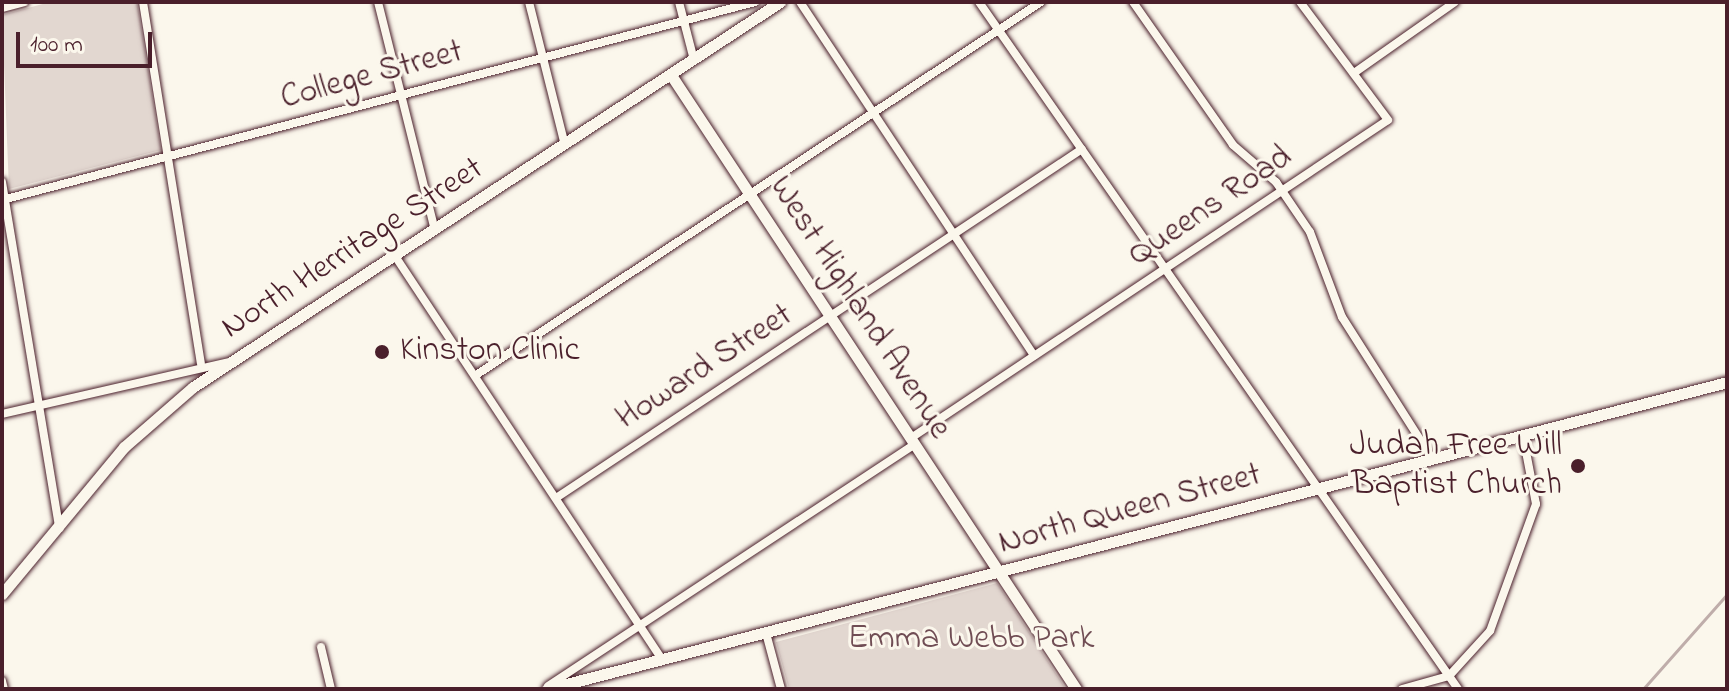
<!DOCTYPE html>
<html>
<head>
<meta charset="utf-8">
<style>
	body { margin:0 }
	#map { position:relative; width:1729px; height:691px; overflow:hidden; background:#fbf7ec; font-family:"Indie Flower",sans-serif }
	div>[style] { position:absolute }
	.green>* { inset:0; background:#e2d7d0 }
	.stream>* { height:3px; margin:-1.5px; padding:0 1.5px; transform-origin:1.5px; border-radius:1.5px; background:#bfadaa }
	.roads { filter:drop-shadow(0 0 2px #4a1f2b) drop-shadow(0 0 2px #4a1f2b) }
	.street>* { height:8px; margin:-4px; padding:0 4px; transform-origin:4px; border-radius:4px; background:#fbf7ec }
	.secondary>* { height:11px; margin:-5.5px; padding:0 5.5px; transform-origin:5.5px; border-radius:5.5px; background:#fbf7ec }
	.dots>* { width:22px; height:22px; translate:-50% -50%; box-sizing:border-box; border:4px solid #fbf7ec; border-radius:50% }
	span { translate:-50% -50%; white-space:nowrap; text-align:center; line-height:1.15; -webkit-text-stroke:6px #fbf7ec; paint-order:stroke }
	.street-label { font-size:34px; color:#4a1f2b }
	.poi-label { font-size:34px; color:#4a1f2b }
	.left { translate:0 -50%; text-align:left }
	.right { translate:-100% -50%; text-align:right }
	.park-label { font-size:34px; color:#704d54 }
	.frame { position:absolute; inset:0; border:4px solid #4a1f2b; pointer-events:none }
	.scale { position:absolute; left:16px; top:32px; width:136px; height:36px; box-sizing:border-box; border:4px solid #4a1f2b; border-top:0; padding-left:10px; font-size:24px; line-height:28px; white-space:nowrap; color:#4a1f2b; -webkit-text-stroke:6px #fbf7ec; paint-order:stroke }
</style>
</head>
<body>
<div id="map">
	<div class="green">
		<div style="clip-path:polygon(50px 2px,137px 2px,161px 150px,9px 189px,2px 15px)"></div>
		<div style="clip-path:polygon(997px 583px,1066px 689px,789px 689px,776px 642px)"></div>
	</div>
	<div class="stream">
		<div style="left:1643px;top:689px;width:127px;rotate:-48.5deg"></div>
	</div>
	<div class="roads">
		<div class="street">
			<div style="left:143px;top:2px;width:366px;rotate:80.9deg"></div>
			<div style="left:378px;top:2px;width:235px;rotate:76deg"></div>
			<div style="left:529px;top:2px;width:147px;rotate:75.9deg"></div>
			<div style="left:679px;top:2px;width:60px;rotate:75.5deg"></div>
			<div style="left:800px;top:2px;width:424px;rotate:56.5deg"></div>
			<div style="left:979px;top:2px;width:838px;rotate:55.11deg"></div>
			<div style="left:1133px;top:2px;width:174px;rotate:55deg"></div>
			<div style="left:1233px;top:145px;width:57px;rotate:40.7deg"></div>
			<div style="left:1276px;top:182px;width:60px;rotate:55.8deg"></div>
			<div style="left:1310px;top:232px;width:91px;rotate:69.4deg"></div>
			<div style="left:1342px;top:317px;width:169px;rotate:57.5deg"></div>
			<div style="left:2px;top:8px;width:23px;rotate:-15deg"></div>
			<div style="left:1354px;top:73px;width:123px;rotate:-35.1deg"></div>
			<div style="left:2px;top:182px;width:351px;rotate:80.6deg"></div>
			<div style="left:2px;top:200px;width:779px;rotate:-14.73deg"></div>
			<div style="left:395px;top:256px;width:484px;rotate:56.5deg"></div>
			<div style="left:476px;top:375px;width:677px;rotate:-33.43deg"></div>
			<div style="left:2px;top:414px;width:233px;rotate:-12.9deg"></div>
			<div style="left:911px;top:438px;width:573px;rotate:-33.69deg"></div>
			<div style="left:1388px;top:120px;width:147px;rotate:-126.7deg"></div>
			<div style="left:556px;top:498px;width:631px;rotate:-33.56deg"></div>
			<div style="left:766px;top:633px;width:58px;rotate:75deg"></div>
			<div style="left:321px;top:647px;width:43px;rotate:76.6deg"></div>
			<div style="left:2px;top:681px;width:8px;rotate:76deg"></div>
			<div style="left:548px;top:686px;width:440px;rotate:-33.4deg"></div>
			<div style="left:1402px;top:689px;width:49px;rotate:-15.5deg"></div>
			<div style="left:1449px;top:676px;width:61px;rotate:-47.7deg"></div>
			<div style="left:1490px;top:631px;width:135px;rotate:-70.1deg"></div>
			<div style="left:1536px;top:504px;width:69px;rotate:-100.8deg"></div>
		</div>
		<div class="secondary">
			<div style="left:671px;top:75px;width:736px;rotate:56.59deg"></div>
			<div style="left:2px;top:594px;width:191px;rotate:-50.3deg"></div>
			<div style="left:124px;top:447px;width:91px;rotate:-41deg"></div>
			<div style="left:193px;top:387px;width:702px;rotate:-33.26deg"></div>
			<div style="left:547px;top:689px;width:1219px;rotate:-14.58deg"></div>
		</div>
	</div>
	<div class="dots">
		<div style="left:382px;top:352px;background:#4a1f2b"></div>
		<div style="left:1578px;top:466px;background:#4a1f2b"></div>
	</div>
	<div class="street-label">
		<span style="left:372px;top:76px;rotate:-15deg">College Street</span>
		<span style="left:1211px;top:207px;rotate:-34deg">Queens Road</span>
		<span style="left:353px;top:249px;rotate:-33deg">North Herritage Street</span>
		<span style="left:859px;top:308px;rotate:57deg">West Highland Avenue</span>
		<span style="left:705px;top:368px;rotate:-33deg">Howard Street</span>
		<span style="left:1130px;top:510px;rotate:-15deg">North Queen Street</span>
	</div>
	<div class="poi-label">
		<span class="left" style="left:400px;top:352px">Kinston Clinic</span>
		<span class="right" style="left:1562px;top:466px">Judah Free Will<br>Baptist Church</span>
	</div>
	<div class="park-label">
		<span style="left:971px;top:640px">Emma Webb Park</span>
	</div>
	<div class="frame"></div>
	<div class="scale">100 m</div>
</div>
</body>
</html>
